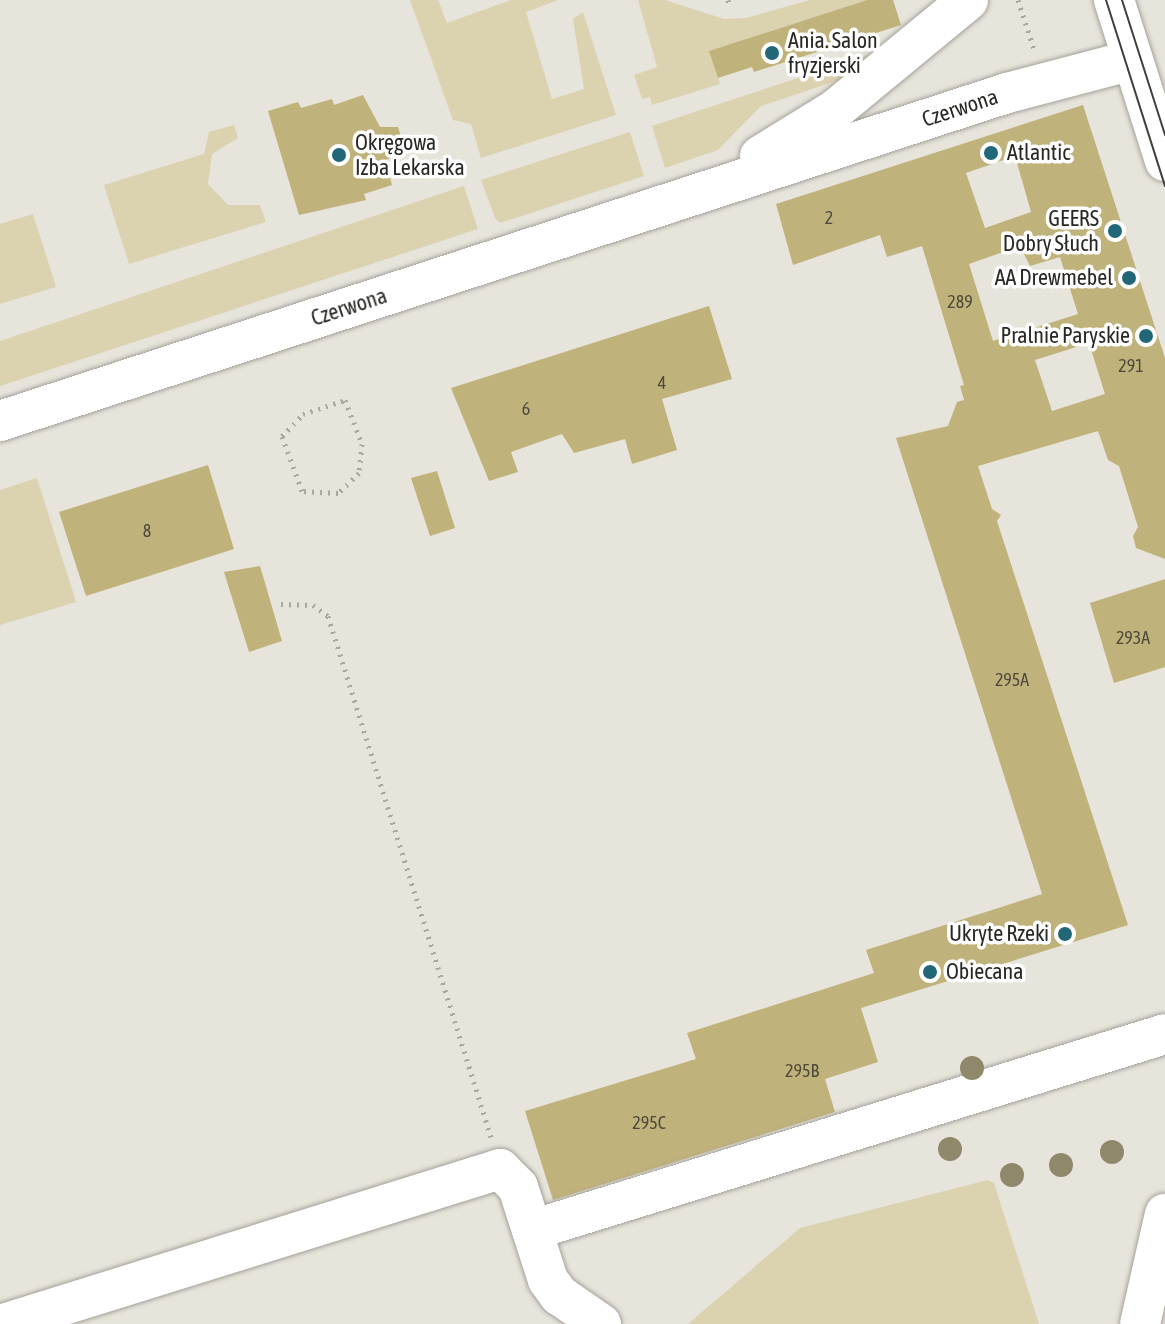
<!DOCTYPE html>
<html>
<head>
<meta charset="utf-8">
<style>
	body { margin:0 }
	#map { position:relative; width:1165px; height:1324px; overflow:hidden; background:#e7e4db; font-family:"Asap Condensed",sans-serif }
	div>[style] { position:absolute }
	.green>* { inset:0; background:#dbd2b0 }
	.building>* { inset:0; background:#c0b27b }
	.path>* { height:5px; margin-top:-2.5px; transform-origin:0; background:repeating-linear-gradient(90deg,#aaa7a0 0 2px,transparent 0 8px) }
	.roads { filter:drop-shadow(0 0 2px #a5a29a) drop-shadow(0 0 2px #a5a29a) }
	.minor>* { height:40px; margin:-20px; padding:0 20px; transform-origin:20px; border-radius:20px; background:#fff }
	.tram>* { height:2px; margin:-1px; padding:0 1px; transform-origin:1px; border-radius:1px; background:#413f3b }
	.trees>* { width:24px; height:24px; margin:-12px; border-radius:50%; background:#8f886b }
	.dots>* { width:22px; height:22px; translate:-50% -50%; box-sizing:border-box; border:4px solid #fff; border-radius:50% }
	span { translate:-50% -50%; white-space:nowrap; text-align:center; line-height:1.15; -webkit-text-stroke:7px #fff; paint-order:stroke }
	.number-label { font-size:18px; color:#4f4a3a }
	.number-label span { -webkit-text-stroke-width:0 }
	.poi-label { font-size:22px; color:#292824 }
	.left { translate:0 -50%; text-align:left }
	.right { translate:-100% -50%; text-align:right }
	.street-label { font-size:22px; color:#292824 }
</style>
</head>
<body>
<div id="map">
	<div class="green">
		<div style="clip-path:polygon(410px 0,438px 0,447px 23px,511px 0,558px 0,526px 12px,552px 99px,584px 89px,573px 19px,583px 12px,616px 115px,481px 158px,471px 124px,453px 120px)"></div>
		<div style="clip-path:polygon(638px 0,665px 0,724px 19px,746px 18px,810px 0,867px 0,710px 51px,720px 84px,652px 105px,650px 97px,642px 99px,634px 75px,657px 67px)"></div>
		<div style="clip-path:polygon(871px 54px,842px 79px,761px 106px,718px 150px,665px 168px,652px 126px)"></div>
		<div style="clip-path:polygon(234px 125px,238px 138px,212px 154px,208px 184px,228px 205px,260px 205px,266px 222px,129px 264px,104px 185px,204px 154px,209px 132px)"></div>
		<div style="clip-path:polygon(630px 132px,644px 176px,500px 223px,495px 218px,481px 180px)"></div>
		<div style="clip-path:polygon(464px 186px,478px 229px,0 386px,0 341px)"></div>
		<div style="clip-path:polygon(33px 214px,56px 287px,0 304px,0 224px)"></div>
		<div style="clip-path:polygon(37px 478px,76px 602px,0 625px,0 490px)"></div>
		<div style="clip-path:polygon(988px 1180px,994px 1183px,1039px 1324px,688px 1324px,800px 1228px)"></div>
	</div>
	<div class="building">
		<div style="clip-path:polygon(867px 0,893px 0,901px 25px,754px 72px,752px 67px,718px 78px,709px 51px)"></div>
		<div style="clip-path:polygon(363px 95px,380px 127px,398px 127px,406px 153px,385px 160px,392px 185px,364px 194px,366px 200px,299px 215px,268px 111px,298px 102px,301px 108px,332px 99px,334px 105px)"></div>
		<div style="clip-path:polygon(evenodd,1083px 105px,1165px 358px,1165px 559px,1136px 548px,1133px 536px,1138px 527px,1119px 466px,1108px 460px,1098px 431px,978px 466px,992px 509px,1001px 515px,997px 521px,1128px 925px,861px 1008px,878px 1062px,825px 1079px,835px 1112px,553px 1200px,525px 1111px,696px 1059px,687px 1033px,874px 973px,866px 950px,1042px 894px,896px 438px,948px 426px,957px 402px,964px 400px,960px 386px,964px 385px,922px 246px,887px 257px,880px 235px,793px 265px,776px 204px,1083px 105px,1015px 156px,1031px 212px,985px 228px,966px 173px,1015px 156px,1083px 105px,1020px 246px,1030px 266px,1060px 257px,1078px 314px,993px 341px,969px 264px,1020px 246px,1083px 105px,1089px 343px,1105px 394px,1052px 411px,1035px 360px,1089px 343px)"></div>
		<div style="clip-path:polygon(709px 306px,732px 379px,662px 399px,677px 450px,632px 464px,625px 439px,574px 453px,562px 434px,511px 452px,518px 472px,489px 481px,451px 388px)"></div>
		<div style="clip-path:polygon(208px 465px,234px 549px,86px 596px,59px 512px)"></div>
		<div style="clip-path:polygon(437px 471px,455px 528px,430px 536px,411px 478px)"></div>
		<div style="clip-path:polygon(260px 566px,282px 641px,249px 652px,224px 572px)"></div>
		<div style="clip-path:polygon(1165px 579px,1165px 667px,1114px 683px,1090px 603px)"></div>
	</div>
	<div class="path">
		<div style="left:728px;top:0;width:3px;rotate:72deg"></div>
		<div style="left:1018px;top:0;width:52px;rotate:71.9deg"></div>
		<div style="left:345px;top:400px;width:47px;rotate:68.9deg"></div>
		<div style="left:362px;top:444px;width:29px;rotate:96deg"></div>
		<div style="left:359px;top:473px;width:29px;rotate:136deg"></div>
		<div style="left:338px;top:493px;width:36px;rotate:-177deg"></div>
		<div style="left:302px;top:491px;width:59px;rotate:-110deg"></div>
		<div style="left:282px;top:436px;width:30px;rotate:-46deg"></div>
		<div style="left:303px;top:414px;width:44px;rotate:-18.4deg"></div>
		<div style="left:281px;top:604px;width:32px;rotate:2deg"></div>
		<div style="left:313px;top:605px;width:19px;rotate:36deg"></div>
		<div style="left:328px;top:616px;width:546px;rotate:72.63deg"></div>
	</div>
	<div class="roads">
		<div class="minor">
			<div style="left:1114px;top:0;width:169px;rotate:72.4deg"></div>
			<div style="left:760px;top:156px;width:89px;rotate:-31.7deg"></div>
			<div style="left:836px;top:109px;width:171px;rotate:-39.5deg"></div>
			<div style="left:0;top:421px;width:1059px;rotate:-18.04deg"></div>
			<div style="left:1007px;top:93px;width:130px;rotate:-14.7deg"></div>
			<div style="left:532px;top:1230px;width:663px;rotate:-17.2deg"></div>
			<div style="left:3px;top:1324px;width:521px;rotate:-17.32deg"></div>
			<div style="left:500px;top:1169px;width:25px;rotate:45deg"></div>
			<div style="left:518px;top:1187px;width:98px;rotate:72.1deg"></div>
			<div style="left:548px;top:1280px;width:19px;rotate:54deg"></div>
			<div style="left:559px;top:1295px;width:51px;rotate:34.6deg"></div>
			<div style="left:1140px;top:1324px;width:113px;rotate:-77.2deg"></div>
		</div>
	</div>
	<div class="tram">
		<div style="left:1106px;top:0;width:195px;rotate:72.4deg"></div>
		<div style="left:1122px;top:0;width:142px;rotate:72.3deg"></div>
	</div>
	<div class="trees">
		<div style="left:972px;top:1068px"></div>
		<div style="left:950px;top:1149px"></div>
		<div style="left:1112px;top:1152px"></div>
		<div style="left:1061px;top:1165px"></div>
		<div style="left:1012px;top:1175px"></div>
	</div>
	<div class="dots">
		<div style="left:772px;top:53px;background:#216777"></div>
		<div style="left:991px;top:153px;background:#216777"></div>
		<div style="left:339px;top:155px;background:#216777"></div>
		<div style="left:1115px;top:231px;background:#216777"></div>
		<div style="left:1129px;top:278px;background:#216777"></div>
		<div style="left:1146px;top:336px;background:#216777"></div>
		<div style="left:1065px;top:934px;background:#216777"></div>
		<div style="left:930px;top:972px;background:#216777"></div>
	</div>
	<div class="number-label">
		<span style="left:829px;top:218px">2</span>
		<span style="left:960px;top:302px">289</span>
		<span style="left:1131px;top:366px">291</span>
		<span style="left:662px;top:383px">4</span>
		<span style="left:526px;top:409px">6</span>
		<span style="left:147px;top:531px">8</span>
		<span style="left:1133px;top:638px">293A</span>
		<span style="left:1012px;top:680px">295A</span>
		<span style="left:802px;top:1071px">295B</span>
		<span style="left:649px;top:1123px">295C</span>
	</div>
	<div class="poi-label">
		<span class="left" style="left:788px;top:53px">Ania. Salon<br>fryzjerski</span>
		<span class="left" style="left:355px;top:155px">Okręgowa<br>Izba Lekarska</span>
		<span class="left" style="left:1007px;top:153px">Atlantic</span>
		<span class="right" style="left:1099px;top:231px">GEERS<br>Dobry Słuch</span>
		<span class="right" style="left:1113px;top:278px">AA Drewmebel</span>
		<span class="right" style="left:1130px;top:336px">Pralnie Paryskie</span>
		<span class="right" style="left:1049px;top:934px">Ukryte Rzeki</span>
		<span class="left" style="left:946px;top:972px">Obiecana</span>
	</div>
	<div class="street-label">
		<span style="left:960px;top:108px;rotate:-18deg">Czerwona</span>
		<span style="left:349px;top:307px;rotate:-18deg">Czerwona</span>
	</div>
</div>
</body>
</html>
